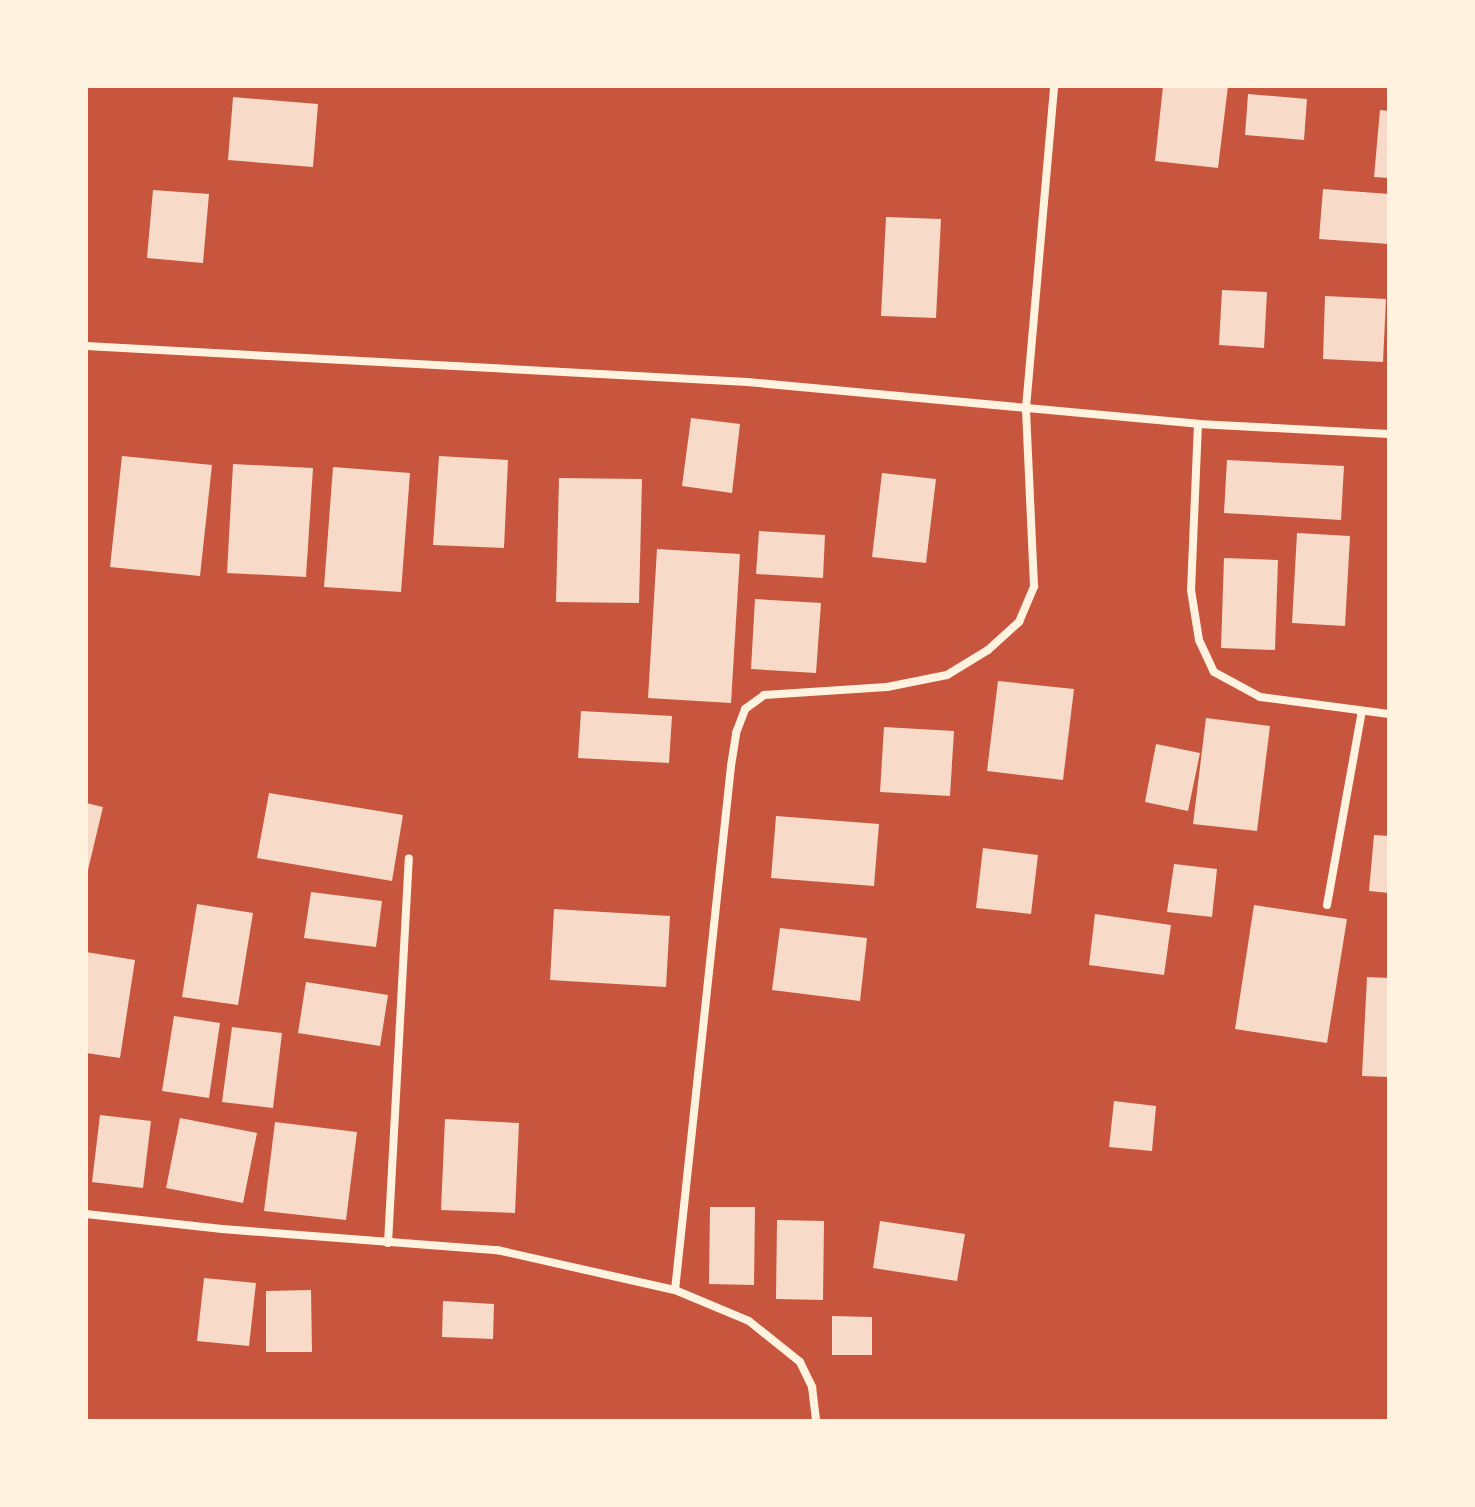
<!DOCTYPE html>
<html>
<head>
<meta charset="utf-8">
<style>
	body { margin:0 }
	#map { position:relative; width:1475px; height:1507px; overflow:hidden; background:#c8553d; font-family:Jost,sans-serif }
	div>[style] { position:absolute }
	.building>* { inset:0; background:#f7dbc8 }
	.minor>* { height:8px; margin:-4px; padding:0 4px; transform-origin:4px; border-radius:4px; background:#fff3e0 }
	span { translate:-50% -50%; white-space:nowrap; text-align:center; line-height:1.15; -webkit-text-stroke:6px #fff3e0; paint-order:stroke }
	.frame { position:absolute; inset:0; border:88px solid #fff3e0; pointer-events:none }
</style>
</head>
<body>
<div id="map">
	<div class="building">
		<div style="clip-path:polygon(1163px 86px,1228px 86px,1218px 168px,1155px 161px)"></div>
		<div style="clip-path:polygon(1248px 94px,1307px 99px,1304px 140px,1245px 135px)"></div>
		<div style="clip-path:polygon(233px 97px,318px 104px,313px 167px,228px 160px)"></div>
		<div style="clip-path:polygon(1380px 110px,1389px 111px,1389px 178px,1374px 177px)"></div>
		<div style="clip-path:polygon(1323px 189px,1389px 194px,1389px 244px,1319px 239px)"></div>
		<div style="clip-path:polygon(153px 190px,209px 194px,203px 263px,147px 258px)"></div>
		<div style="clip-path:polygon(886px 217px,941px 219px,936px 318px,881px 316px)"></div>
		<div style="clip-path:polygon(1222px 290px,1267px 292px,1264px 348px,1219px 345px)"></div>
		<div style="clip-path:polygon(1325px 296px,1386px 299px,1383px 362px,1323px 359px)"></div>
		<div style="clip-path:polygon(691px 418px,740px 424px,732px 493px,682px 486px)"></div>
		<div style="clip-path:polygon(122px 456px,212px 465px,200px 576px,110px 567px)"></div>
		<div style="clip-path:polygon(439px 456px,508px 460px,504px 548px,433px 545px)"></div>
		<div style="clip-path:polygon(1227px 460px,1344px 466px,1341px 520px,1224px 513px)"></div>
		<div style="clip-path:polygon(233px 464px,313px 468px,306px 577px,227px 573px)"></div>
		<div style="clip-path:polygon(333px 467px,410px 473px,401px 592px,324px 587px)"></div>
		<div style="clip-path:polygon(882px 473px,936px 479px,926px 563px,872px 557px)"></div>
		<div style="clip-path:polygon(559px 478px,642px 479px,639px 603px,556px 602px)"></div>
		<div style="clip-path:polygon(759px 531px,825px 535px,823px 578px,756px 574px)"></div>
		<div style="clip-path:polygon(1297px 533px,1350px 536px,1345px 626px,1292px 623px)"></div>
		<div style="clip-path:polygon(657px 549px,740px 554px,731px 703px,648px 698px)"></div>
		<div style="clip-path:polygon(1224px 558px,1278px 560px,1275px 650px,1221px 648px)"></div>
		<div style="clip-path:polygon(755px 599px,821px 603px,816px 673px,751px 669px)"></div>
		<div style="clip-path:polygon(998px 681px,1074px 689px,1063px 780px,987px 771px)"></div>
		<div style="clip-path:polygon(581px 711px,672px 716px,669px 763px,578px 758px)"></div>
		<div style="clip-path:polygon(1206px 718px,1270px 726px,1257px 831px,1193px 824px)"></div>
		<div style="clip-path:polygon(884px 727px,954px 731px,950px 796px,880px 792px)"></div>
		<div style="clip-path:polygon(1156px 744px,1200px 753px,1188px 811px,1145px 802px)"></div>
		<div style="clip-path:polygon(269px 793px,403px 815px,392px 881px,257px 858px)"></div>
		<div style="clip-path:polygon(86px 803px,103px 807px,87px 874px,86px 874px)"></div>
		<div style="clip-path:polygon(776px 816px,879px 824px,874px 886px,771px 878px)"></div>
		<div style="clip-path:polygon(1374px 835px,1389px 836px,1389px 893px,1369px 891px)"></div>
		<div style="clip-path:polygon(983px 848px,1038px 855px,1031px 914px,976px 908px)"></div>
		<div style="clip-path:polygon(1174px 864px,1217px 869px,1212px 917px,1167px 912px)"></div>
		<div style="clip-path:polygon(311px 892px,382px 901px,376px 947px,304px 938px)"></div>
		<div style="clip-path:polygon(197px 904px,253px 913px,238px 1005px,182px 997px)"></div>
		<div style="clip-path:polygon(1254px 905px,1347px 919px,1327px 1043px,1235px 1029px)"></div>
		<div style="clip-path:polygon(554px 909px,670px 916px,666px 987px,550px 980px)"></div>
		<div style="clip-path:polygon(1095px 914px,1171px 925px,1164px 975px,1089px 965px)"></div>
		<div style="clip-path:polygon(780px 928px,867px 938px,860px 1001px,772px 990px)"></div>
		<div style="clip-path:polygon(86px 952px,135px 960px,120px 1058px,86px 1053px)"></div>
		<div style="clip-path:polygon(1367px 977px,1389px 978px,1389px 1077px,1362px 1076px)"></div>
		<div style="clip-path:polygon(306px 982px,388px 995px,380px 1046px,298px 1033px)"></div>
		<div style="clip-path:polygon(174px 1016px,220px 1023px,209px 1098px,162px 1091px)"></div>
		<div style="clip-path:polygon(232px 1027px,282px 1033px,273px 1108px,222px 1102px)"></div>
		<div style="clip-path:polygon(1114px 1101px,1156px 1106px,1152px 1151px,1109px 1147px)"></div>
		<div style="clip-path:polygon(100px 1115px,151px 1121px,143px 1188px,92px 1182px)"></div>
		<div style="clip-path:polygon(180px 1118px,257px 1133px,243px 1203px,166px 1188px)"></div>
		<div style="clip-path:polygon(445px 1119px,519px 1123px,515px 1213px,441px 1210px)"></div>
		<div style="clip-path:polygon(275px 1122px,357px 1132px,346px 1220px,264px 1211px)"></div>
		<div style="clip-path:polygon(710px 1207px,755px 1207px,754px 1285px,709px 1284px)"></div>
		<div style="clip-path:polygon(777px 1220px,824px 1221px,823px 1300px,776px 1299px)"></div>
		<div style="clip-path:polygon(880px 1221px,965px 1234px,957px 1281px,873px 1268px)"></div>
		<div style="clip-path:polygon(204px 1278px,256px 1283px,249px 1346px,197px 1341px)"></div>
		<div style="clip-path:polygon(311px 1290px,312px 1352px,266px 1352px,266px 1291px)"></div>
		<div style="clip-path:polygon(443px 1301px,494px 1304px,493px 1339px,442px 1337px)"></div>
		<div style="clip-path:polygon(832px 1316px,872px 1317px,872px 1355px,832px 1355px)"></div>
	</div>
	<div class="minor">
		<div style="left:86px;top:346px;width:662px;rotate:3.12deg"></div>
		<div style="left:747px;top:382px;width:453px;rotate:5.3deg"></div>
		<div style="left:1198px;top:424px;width:191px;rotate:3deg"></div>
		<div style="left:1198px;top:424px;width:166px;rotate:92.4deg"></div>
		<div style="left:1191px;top:590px;width:51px;rotate:80.9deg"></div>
		<div style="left:1199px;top:640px;width:35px;rotate:65deg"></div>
		<div style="left:1214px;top:672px;width:52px;rotate:28.5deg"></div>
		<div style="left:1260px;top:697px;width:130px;rotate:7.5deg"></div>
		<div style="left:1327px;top:905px;width:197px;rotate:-79.8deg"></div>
		<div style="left:86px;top:1214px;width:137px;rotate:6.3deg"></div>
		<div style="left:222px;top:1229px;width:276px;rotate:4.4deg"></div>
		<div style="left:497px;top:1250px;width:182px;rotate:12.7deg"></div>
		<div style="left:675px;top:1290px;width:80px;rotate:22.7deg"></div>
		<div style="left:749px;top:1321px;width:65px;rotate:38.8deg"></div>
		<div style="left:800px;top:1362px;width:28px;rotate:64deg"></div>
		<div style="left:812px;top:1387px;width:34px;rotate:83deg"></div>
		<div style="left:388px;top:1243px;width:385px;rotate:-86.9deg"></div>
		<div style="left:675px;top:1290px;width:527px;rotate:-83.9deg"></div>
		<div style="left:731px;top:766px;width:33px;rotate:-81deg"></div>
		<div style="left:736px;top:733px;width:26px;rotate:-69deg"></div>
		<div style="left:745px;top:709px;width:24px;rotate:-36deg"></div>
		<div style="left:764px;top:695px;width:123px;rotate:-3.7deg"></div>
		<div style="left:887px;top:687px;width:61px;rotate:-11.3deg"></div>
		<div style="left:947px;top:675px;width:48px;rotate:-31.4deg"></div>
		<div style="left:988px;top:650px;width:42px;rotate:-42.1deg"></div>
		<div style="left:1019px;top:622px;width:39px;rotate:-67deg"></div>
		<div style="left:1034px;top:586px;width:178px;rotate:-92.6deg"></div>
		<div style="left:1026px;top:408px;width:323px;rotate:-85deg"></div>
	</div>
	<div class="frame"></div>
</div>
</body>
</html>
